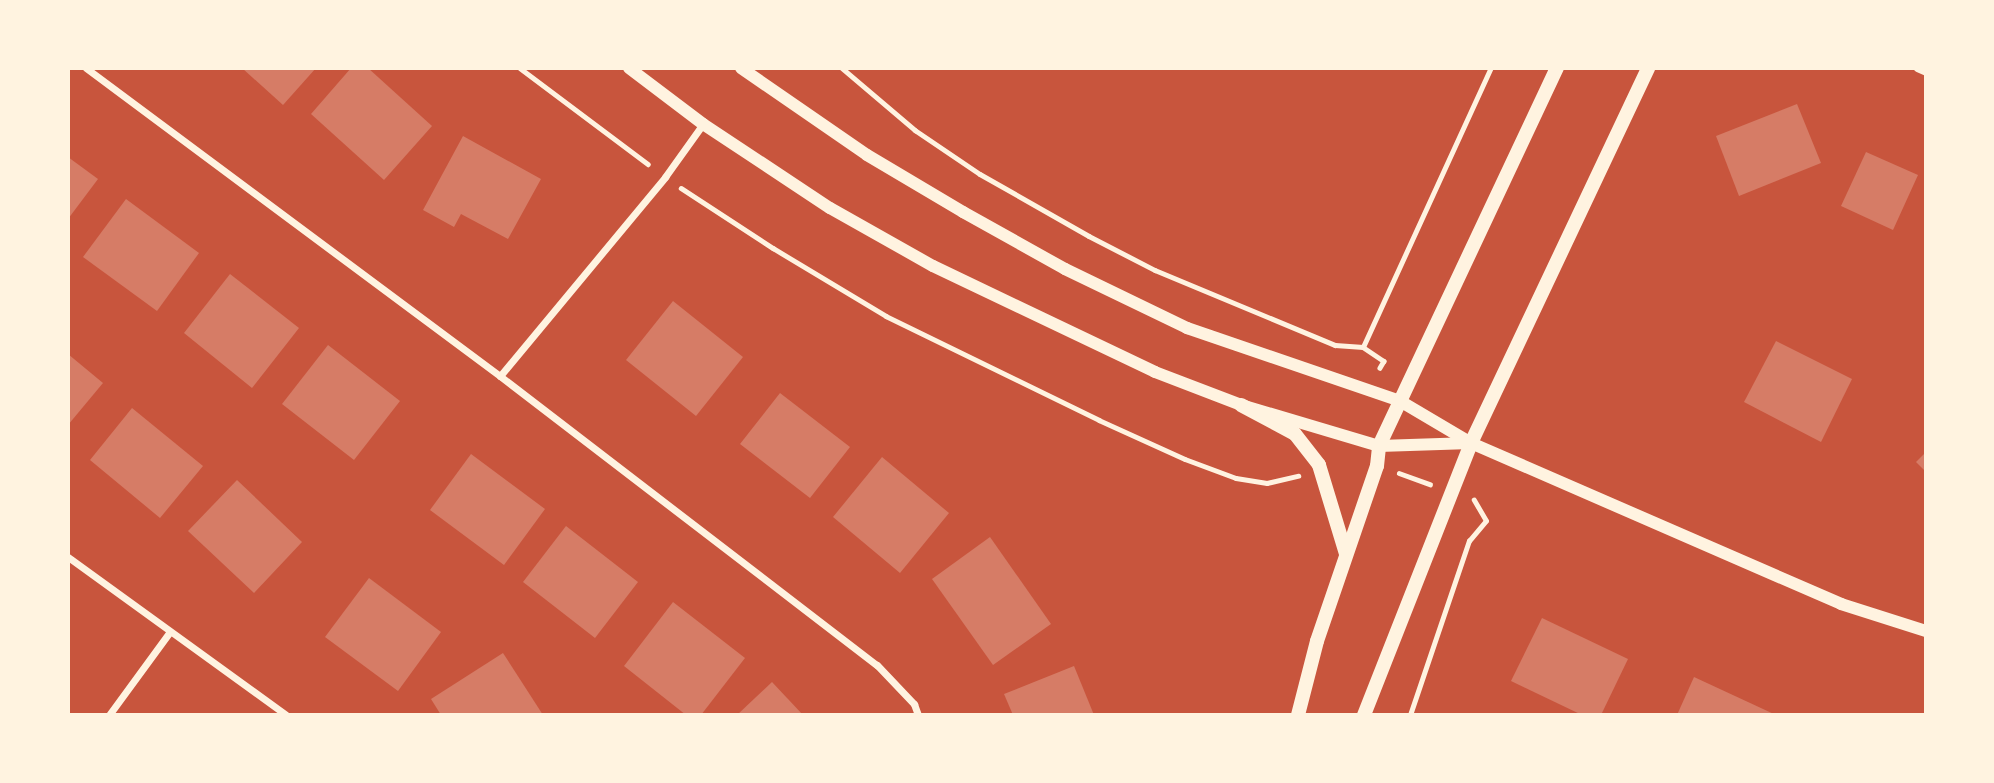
<!DOCTYPE html>
<html>
<head>
<meta charset="utf-8">
<style>
	body { margin:0 }
	#map { position:relative; width:1994px; height:783px; overflow:hidden; background:#c8553d; font-family:"Alegreya Sans",sans-serif }
	div>[style] { position:absolute }
	.building>* { inset:0; background:#d67c66 }
	.path>* { height:4.5px; margin:-2.25px; padding:0 2.25px; transform-origin:2.25px; border-radius:2.25px; background:#fff3e0 }
	.minor>* { height:7px; margin:-3.5px; padding:0 3.5px; transform-origin:3.5px; border-radius:3.5px; background:#fff3e0 }
	.tertiary>* { height:12px; margin:-6px; padding:0 6px; transform-origin:6px; border-radius:6px; background:#fff3e0 }
	.secondary>* { height:14px; margin:-7px; padding:0 7px; transform-origin:7px; border-radius:7px; background:#fff3e0 }
	span { translate:-50% -50%; white-space:nowrap; text-align:center; line-height:1.15; -webkit-text-stroke:6px #fff3e0; paint-order:stroke }
	.frame { position:absolute; inset:0; border:70px solid #fff3e0; pointer-events:none }
</style>
</head>
<body>
<div id="map">
	<div class="building">
		<div style="clip-path:polygon(242px 68px,316px 68px,283px 105px)"></div>
		<div style="clip-path:polygon(351px 68px,368px 68px,432px 126px,384px 180px,311px 114px)"></div>
		<div style="clip-path:polygon(1797px 104px,1821px 163px,1739px 196px,1716px 136px)"></div>
		<div style="clip-path:polygon(463px 136px,541px 179px,508px 239px,461px 214px,454px 227px,423px 210px)"></div>
		<div style="clip-path:polygon(1866px 152px,1918px 175px,1893px 230px,1841px 206px)"></div>
		<div style="clip-path:polygon(68px 157px,98px 179px,68px 219px)"></div>
		<div style="clip-path:polygon(126px 199px,199px 253px,157px 311px,83px 257px)"></div>
		<div style="clip-path:polygon(230px 274px,299px 328px,252px 388px,184px 333px)"></div>
		<div style="clip-path:polygon(673px 301px,743px 357px,696px 416px,626px 360px)"></div>
		<div style="clip-path:polygon(1776px 341px,1852px 379px,1821px 442px,1744px 402px)"></div>
		<div style="clip-path:polygon(328px 345px,400px 401px,354px 460px,282px 404px)"></div>
		<div style="clip-path:polygon(68px 354px,103px 383px,68px 425px)"></div>
		<div style="clip-path:polygon(780px 393px,850px 447px,810px 498px,740px 444px)"></div>
		<div style="clip-path:polygon(132px 408px,203px 466px,160px 518px,90px 460px)"></div>
		<div style="clip-path:polygon(1926px 452px,1926px 472px,1916px 462px)"></div>
		<div style="clip-path:polygon(471px 454px,545px 509px,504px 565px,430px 510px)"></div>
		<div style="clip-path:polygon(882px 457px,949px 513px,900px 573px,833px 517px)"></div>
		<div style="clip-path:polygon(237px 480px,302px 542px,254px 593px,188px 531px)"></div>
		<div style="clip-path:polygon(566px 526px,638px 582px,595px 638px,523px 582px)"></div>
		<div style="clip-path:polygon(990px 537px,1051px 624px,993px 665px,932px 579px)"></div>
		<div style="clip-path:polygon(369px 578px,441px 632px,398px 691px,325px 637px)"></div>
		<div style="clip-path:polygon(673px 602px,745px 658px,701px 715px,686px 715px,624px 666px)"></div>
		<div style="clip-path:polygon(1542px 618px,1628px 659px,1601px 715px,1582px 715px,1511px 681px)"></div>
		<div style="clip-path:polygon(503px 653px,543px 715px,441px 715px,431px 699px)"></div>
		<div style="clip-path:polygon(1074px 666px,1094px 715px,1013px 715px,1004px 694px)"></div>
		<div style="clip-path:polygon(1694px 677px,1776px 715px,1677px 715px)"></div>
		<div style="clip-path:polygon(772px 682px,803px 715px,737px 715px)"></div>
	</div>
	<div class="path">
		<div style="left:520px;top:68px;width:160px;rotate:36.9deg"></div>
		<div style="left:842px;top:68px;width:96px;rotate:40.3deg"></div>
		<div style="left:915px;top:130px;width:78px;rotate:34.1deg"></div>
		<div style="left:980px;top:174px;width:125px;rotate:29.6deg"></div>
		<div style="left:1089px;top:236px;width:74px;rotate:27.3deg"></div>
		<div style="left:1155px;top:270px;width:195px;rotate:22.6deg"></div>
		<div style="left:1335px;top:345px;width:28px;rotate:4deg"></div>
		<div style="left:1363px;top:347px;width:25px;rotate:34deg"></div>
		<div style="left:1384px;top:361px;width:8px;rotate:120deg"></div>
		<div style="left:681px;top:188px;width:110px;rotate:33.1deg"></div>
		<div style="left:773px;top:248px;width:132px;rotate:31deg"></div>
		<div style="left:886px;top:316px;width:237px;rotate:26deg"></div>
		<div style="left:1099px;top:420px;width:94px;rotate:24.4deg"></div>
		<div style="left:1185px;top:459px;width:54px;rotate:20.4deg"></div>
		<div style="left:1236px;top:478px;width:31px;rotate:9deg"></div>
		<div style="left:1267px;top:483px;width:32px;rotate:-13deg"></div>
		<div style="left:1363px;top:347px;width:307px;rotate:-65.4deg"></div>
		<div style="left:1399px;top:473px;width:33px;rotate:20deg"></div>
		<div style="left:1410px;top:715px;width:184px;rotate:-71.3deg"></div>
		<div style="left:1469px;top:541px;width:26px;rotate:-50deg"></div>
		<div style="left:1486px;top:521px;width:24px;rotate:-120deg"></div>
	</div>
	<div class="minor">
		<div style="left:86px;top:68px;width:516px;rotate:36.65deg"></div>
		<div style="left:500px;top:376px;width:475px;rotate:37.5deg"></div>
		<div style="left:877px;top:665px;width:54px;rotate:46.5deg"></div>
		<div style="left:914px;top:704px;width:12px;rotate:70deg"></div>
		<div style="left:1917px;top:68px;width:10px;rotate:24deg"></div>
		<div style="left:500px;top:376px;width:259px;rotate:-50.3deg"></div>
		<div style="left:665px;top:177px;width:65px;rotate:-54.4deg"></div>
		<div style="left:68px;top:557px;width:269px;rotate:35.9deg"></div>
		<div style="left:109px;top:715px;width:102px;rotate:-53.8deg"></div>
	</div>
	<div class="tertiary">
		<div style="left:629px;top:68px;width:93px;rotate:37.1deg"></div>
		<div style="left:703px;top:124px;width:152px;rotate:33.5deg"></div>
		<div style="left:830px;top:208px;width:118px;rotate:29.4deg"></div>
		<div style="left:933px;top:266px;width:246px;rotate:25.5deg"></div>
		<div style="left:1155px;top:372px;width:92px;rotate:21deg"></div>
		<div style="left:1241px;top:405px;width:144px;rotate:16.5deg"></div>
		<div style="left:1379px;top:446px;width:92px;rotate:-1.9deg"></div>
		<div style="left:741px;top:68px;width:153px;rotate:34.6deg"></div>
		<div style="left:867px;top:155px;width:112px;rotate:30.7deg"></div>
		<div style="left:963px;top:212px;width:117px;rotate:29.2deg"></div>
		<div style="left:1065px;top:269px;width:136px;rotate:25.8deg"></div>
		<div style="left:1187px;top:328px;width:225px;rotate:18.9deg"></div>
		<div style="left:1400px;top:401px;width:82px;rotate:30.6deg"></div>
		<div style="left:1471px;top:443px;width:404px;rotate:23.5deg"></div>
		<div style="left:1841px;top:604px;width:89px;rotate:17.6deg"></div>
	</div>
	<div class="secondary">
		<div style="left:1241px;top:405px;width:61px;rotate:28.2deg"></div>
		<div style="left:1295px;top:434px;width:39px;rotate:52deg"></div>
		<div style="left:1319px;top:465px;width:93px;rotate:73.1deg"></div>
		<div style="left:1298px;top:715px;width:76px;rotate:-75.6deg"></div>
		<div style="left:1317px;top:641px;width:185px;rotate:-71.1deg"></div>
		<div style="left:1377px;top:466px;width:20px;rotate:-84deg"></div>
		<div style="left:1379px;top:446px;width:418px;rotate:-64.8deg"></div>
		<div style="left:1364px;top:715px;width:292px;rotate:-68.5deg"></div>
		<div style="left:1471px;top:443px;width:415px;rotate:-64.7deg"></div>
	</div>
	<div class="frame"></div>
</div>
</body>
</html>
